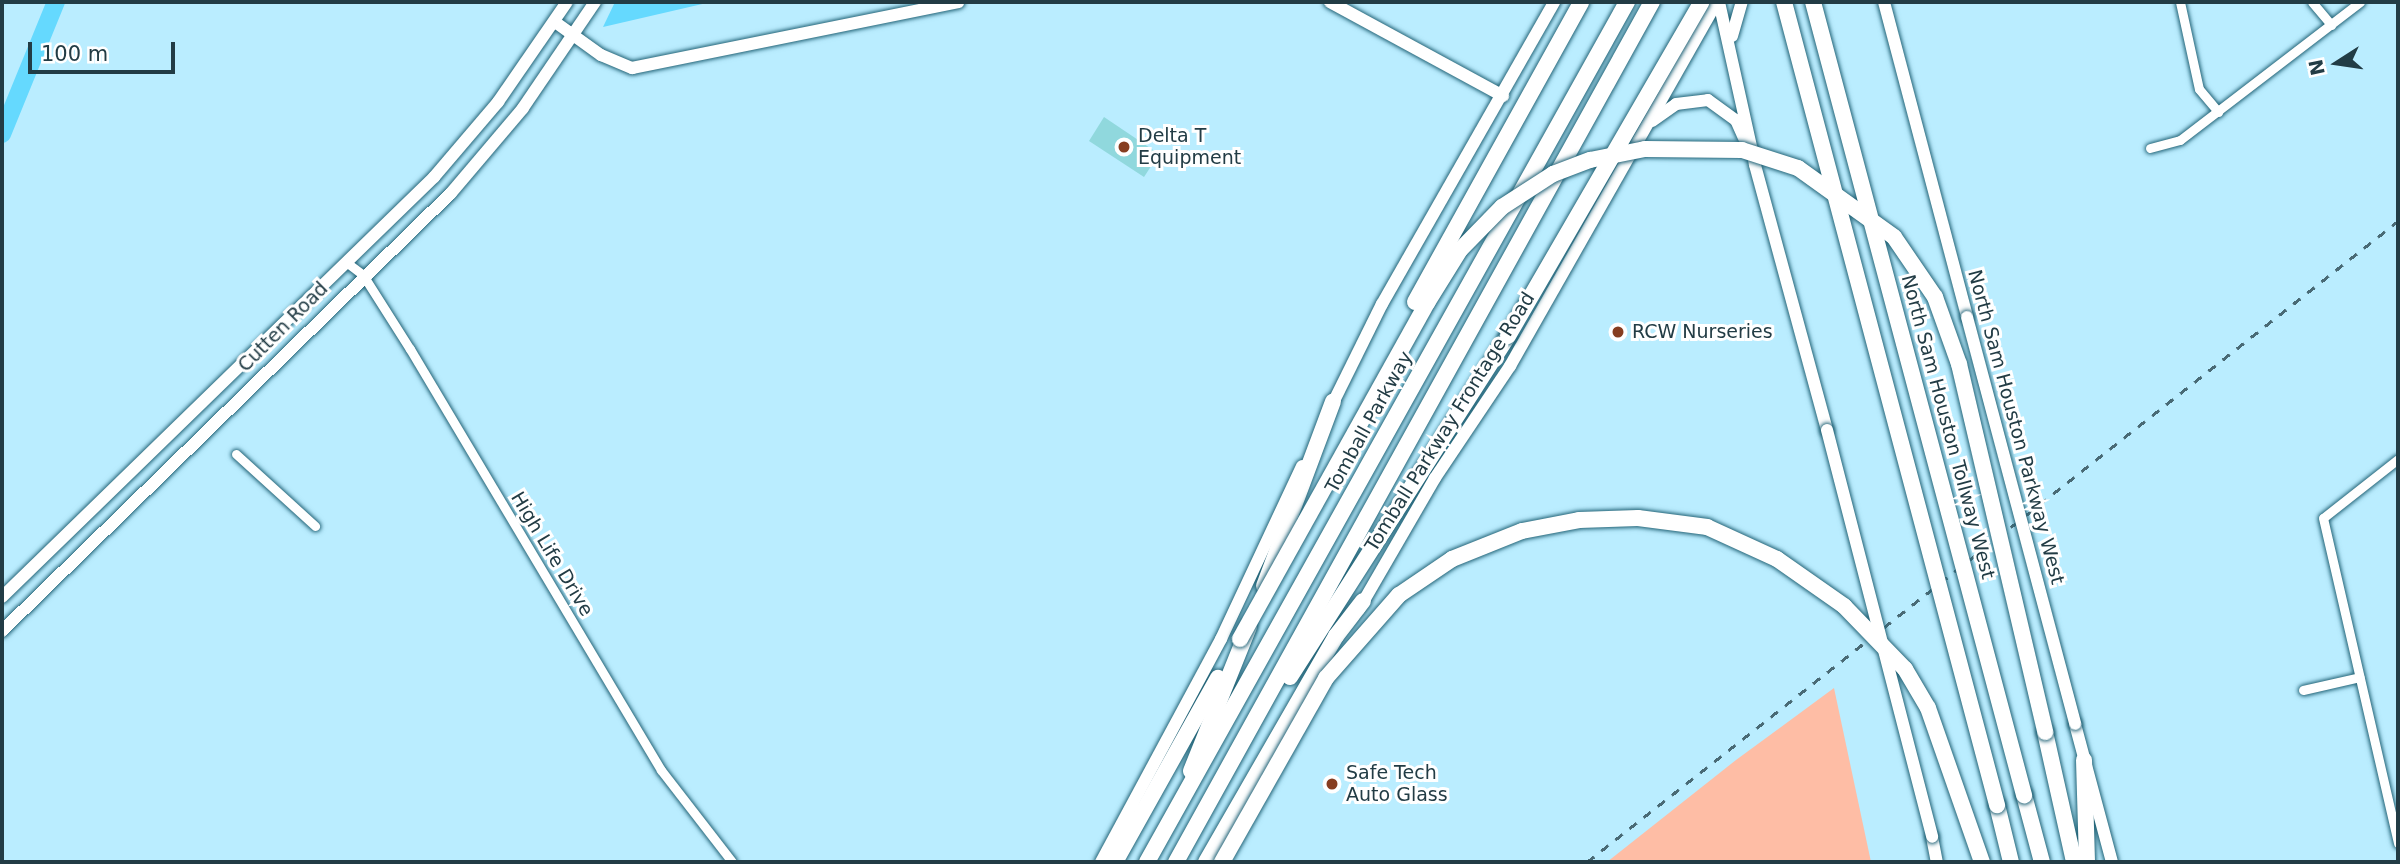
<!DOCTYPE html>
<html>
<head>
<meta charset="utf-8">
<style>
	body { margin:0 }
	#map { position:relative; width:2400px; height:864px; overflow:hidden; background:#baedff; font-family:"DejaVu Sans",sans-serif }
	div>[style] { position:absolute }
	.green>* { inset:0; background:#febda5 }
	.water>* { inset:0; background:#65d9fe }
	.river>* { height:18px; margin:-9px; padding:0 9px; transform-origin:9px; border-radius:9px; background:#65d9fe }
	.building>* { inset:0; background:#90d8dd }
	.roads { filter:drop-shadow(0 0 2px #236478) drop-shadow(0 0 2px #236478) }
	.street>* { height:9px; margin:-4.5px; padding:0 4.5px; transform-origin:4.5px; border-radius:4.5px; background:#fff }
	.secondary>* { height:12px; margin:-6px; padding:0 6px; transform-origin:6px; border-radius:6px; background:#fff }
	.highway>* { height:16px; margin:-8px; padding:0 8px; transform-origin:8px; border-radius:8px; background:#fff }
	.rail>* { height:2.5px; margin-top:-1.25px; transform-origin:0; background:repeating-linear-gradient(90deg,#496a75 0 9px,transparent 0 18px) }
	.bridges { filter:drop-shadow(0 0 2px #236478) drop-shadow(0 0 2px #236478) }
	.secondary-bridge>* { height:12px; margin:-6px; padding:0 6px; transform-origin:6px; border-radius:6px; background:#fff }
	.highway-bridge>* { height:16px; margin:-8px; padding:0 8px; transform-origin:8px; border-radius:8px; background:#fff }
	.dots>* { width:19px; height:19px; translate:-50% -50%; box-sizing:border-box; border:4px solid #fff; border-radius:50% }
	span { translate:-50% -50%; white-space:nowrap; text-align:center; line-height:1.15; -webkit-text-stroke:6px #fff; paint-order:stroke }
	.poi-label { font-size:19px; color:#223c45 }
	.left { translate:0 -50%; text-align:left }
	.street-label { font-size:19px; color:#223c45 }
	.frame { position:absolute; inset:0; border:4px solid #223c45; pointer-events:none }
	.north { position:absolute; left:2302px; top:28px; width:70px; height:70px; -webkit-text-stroke:5px #fff; paint-order:stroke; rotate:258deg; font-size:19px; font-weight:700; line-height:28px; text-align:center; color:#223c45 }
	.north::after { content:''; display:block; margin:auto; width:24px; height:32px; background:#223c45; clip-path:polygon(50% 0,100% 100%,50% 72%,0 100%) }
	.scale { position:absolute; left:28px; top:42px; width:147px; height:32px; box-sizing:border-box; border:4px solid #223c45; border-top:0; padding-left:9px; font-size:21px; line-height:24px; white-space:nowrap; color:#223c45; -webkit-text-stroke:5px #fff; paint-order:stroke }
</style>
</head>
<body>
<div id="map">
	<div class="green">
		<div style="clip-path:polygon(1834px 688px,1871px 862px,1607px 862px,1736px 760px)"></div>
	</div>
	<div class="water">
		<div style="clip-path:polygon(615px 2px,711px 2px,603px 27px)"></div>
	</div>
	<div class="river">
		<div style="left:2px;top:134px;width:143px;rotate:-67.8deg"></div>
	</div>
	<div class="building">
		<div style="clip-path:polygon(1104px 117px,1159px 154px,1144px 177px,1089px 141px)"></div>
	</div>
	<div class="roads">
		<div class="street">
			<div style="left:2180px;top:2px;width:89px;rotate:77.7deg"></div>
			<div style="left:2199px;top:89px;width:30px;rotate:50deg"></div>
			<div style="left:2312px;top:2px;width:30px;rotate:50deg"></div>
			<div style="left:2150px;top:148px;width:31px;rotate:-15deg"></div>
			<div style="left:2180px;top:140px;width:227px;rotate:-37.5deg"></div>
			<div style="left:346px;top:262px;width:21px;rotate:37deg"></div>
			<div style="left:363px;top:275px;width:88px;rotate:57.6deg"></div>
			<div style="left:410px;top:349px;width:490px;rotate:59.2deg"></div>
			<div style="left:661px;top:770px;width:116px;rotate:52.3deg"></div>
			<div style="left:236px;top:454px;width:107px;rotate:42.3deg"></div>
			<div style="left:2398px;top:459px;width:95px;rotate:141.8deg"></div>
			<div style="left:2323px;top:518px;width:334px;rotate:77deg"></div>
			<div style="left:2303px;top:690px;width:58px;rotate:-12.8deg"></div>
		</div>
		<div class="secondary">
			<div style="left:1330px;top:2px;width:197px;rotate:28.5deg"></div>
			<div style="left:1719px;top:2px;width:167px;rotate:77.5deg"></div>
			<div style="left:1755px;top:165px;width:275px;rotate:74.8deg"></div>
			<div style="left:1884px;top:2px;width:326px;rotate:75.2deg"></div>
			<div style="left:555px;top:22px;width:57px;rotate:35.7deg"></div>
			<div style="left:601px;top:55px;width:34px;rotate:23deg"></div>
			<div style="left:632px;top:68px;width:333px;rotate:-11.4deg"></div>
			<div style="left:1732px;top:36px;width:35px;rotate:-74deg"></div>
			<div style="left:1652px;top:121px;width:29px;rotate:-35deg"></div>
			<div style="left:1676px;top:104px;width:32px;rotate:-7deg"></div>
			<div style="left:1708px;top:100px;width:34px;rotate:36deg"></div>
			<div style="left:1736px;top:120px;width:20px;rotate:66deg"></div>
			<div style="left:1330px;top:409px;width:117px;rotate:-63.7deg"></div>
			<div style="left:1382px;top:304px;width:348px;rotate:-60.3deg"></div>
			<div style="left:2px;top:597px;width:603px;rotate:-44.19deg"></div>
			<div style="left:434px;top:177px;width:99px;rotate:-49.5deg"></div>
			<div style="left:498px;top:102px;width:121px;rotate:-55.4deg"></div>
			<div style="left:1359px;top:609px;width:151px;rotate:-59.9deg"></div>
			<div style="left:1435px;top:478px;width:135px;rotate:-56.2deg"></div>
			<div style="left:1510px;top:366px;width:419px;rotate:-60.4deg"></div>
			<div style="left:2px;top:631px;width:627px;rotate:-44.29deg"></div>
			<div style="left:451px;top:193px;width:111px;rotate:-49.7deg"></div>
			<div style="left:523px;top:108px;width:128px;rotate:-55.8deg"></div>
			<div style="left:2075px;top:724px;width:143px;rotate:75deg"></div>
			<div style="left:1932px;top:837px;width:25px;rotate:79deg"></div>
			<div style="left:1101px;top:862px;width:253px;rotate:-61.7deg"></div>
			<div style="left:1221px;top:639px;width:191px;rotate:-64.9deg"></div>
		</div>
		<div class="highway">
			<div style="left:1264px;top:586px;width:197px;rotate:-69.5deg"></div>
			<div style="left:1290px;top:677px;width:405px;rotate:-57.4deg"></div>
			<div style="left:2045px;top:732px;width:133px;rotate:77.4deg"></div>
			<div style="left:2084px;top:760px;width:102px;rotate:88.3deg"></div>
			<div style="left:1191px;top:771px;width:155px;rotate:-68.1deg"></div>
			<div style="left:2024px;top:795px;width:69px;rotate:75deg"></div>
			<div style="left:1997px;top:805px;width:59px;rotate:76.2deg"></div>
			<div style="left:1115px;top:862px;width:211px;rotate:-60.8deg"></div>
			<div style="left:1147px;top:862px;width:985px;rotate:-60.83deg"></div>
			<div style="left:1176px;top:862px;width:983px;rotate:-61.04deg"></div>
			<div style="left:1206px;top:862px;width:261px;rotate:-60.1deg"></div>
			<div style="left:1336px;top:636px;width:44px;rotate:-52.4deg"></div>
		</div>
	</div>
	<div class="rail">
		<div style="left:1587px;top:862px;width:1034px;rotate:-38.32deg"></div>
	</div>
	<div class="bridges">
		<div class="secondary-bridge">
			<div style="left:1967px;top:317px;width:421px;rotate:75.1deg"></div>
			<div style="left:1827px;top:430px;width:420px;rotate:75.5deg"></div>
		</div>
		<div class="highway-bridge">
			<div style="left:1784px;top:2px;width:831px;rotate:75.14deg"></div>
			<div style="left:1813px;top:2px;width:821px;rotate:75.1deg"></div>
			<div style="left:1415px;top:302px;width:343px;rotate:-61deg"></div>
			<div style="left:1508px;top:336px;width:386px;rotate:-59.9deg"></div>
			<div style="left:1240px;top:639px;width:385px;rotate:-60.9deg"></div>
			<div style="left:1427px;top:303px;width:62px;rotate:-58.1deg"></div>
			<div style="left:1460px;top:250px;width:60px;rotate:-45.7deg"></div>
			<div style="left:1502px;top:207px;width:61px;rotate:-32.9deg"></div>
			<div style="left:1553px;top:174px;width:40px;rotate:-21deg"></div>
			<div style="left:1590px;top:160px;width:56px;rotate:-11.3deg"></div>
			<div style="left:1645px;top:149px;width:97px;rotate:0.6deg"></div>
			<div style="left:1742px;top:150px;width:59px;rotate:17.8deg"></div>
			<div style="left:1798px;top:168px;width:118px;rotate:35.7deg"></div>
			<div style="left:1894px;top:237px;width:73px;rotate:55.7deg"></div>
			<div style="left:1935px;top:297px;width:71px;rotate:70.3deg"></div>
			<div style="left:1959px;top:364px;width:378px;rotate:76.8deg"></div>
			<div style="left:1222px;top:862px;width:211px;rotate:-60.5deg"></div>
			<div style="left:1326px;top:678px;width:111px;rotate:-48.7deg"></div>
			<div style="left:1399px;top:595px;width:64px;rotate:-34.2deg"></div>
			<div style="left:1452px;top:559px;width:75px;rotate:-21.8deg"></div>
			<div style="left:1522px;top:531px;width:58px;rotate:-10.9deg"></div>
			<div style="left:1579px;top:520px;width:59px;rotate:-1.9deg"></div>
			<div style="left:1638px;top:518px;width:70px;rotate:7.4deg"></div>
			<div style="left:1707px;top:527px;width:77px;rotate:24.6deg"></div>
			<div style="left:1777px;top:559px;width:82px;rotate:35deg"></div>
			<div style="left:1844px;top:606px;width:88px;rotate:45.9deg"></div>
			<div style="left:1905px;top:669px;width:45px;rotate:59.5deg"></div>
			<div style="left:1928px;top:708px;width:163px;rotate:70.7deg"></div>
		</div>
	</div>
	<div class="dots">
		<div style="left:1124px;top:147px;background:#863d20"></div>
		<div style="left:1618px;top:332px;background:#863d20"></div>
		<div style="left:1332px;top:784px;background:#863d20"></div>
	</div>
	<div class="poi-label">
		<span class="left" style="left:1138px;top:147px">Delta T<br>Equipment</span>
		<span class="left" style="left:1632px;top:332px">RCW Nurseries</span>
		<span class="left" style="left:1346px;top:784px">Safe Tech<br>Auto Glass</span>
	</div>
	<div class="street-label">
		<span style="left:283px;top:327px;rotate:-45deg">Cutten Road</span>
		<span style="left:1369px;top:422px;rotate:-61deg">Tomball Parkway</span>
		<span style="left:1450px;top:422px;rotate:-58deg">Tomball Parkway Frontage Road</span>
		<span style="left:1948px;top:427px;rotate:75deg">North Sam Houston Tollway West</span>
		<span style="left:2016px;top:427px;rotate:75deg">North Sam Houston Parkway West</span>
		<span style="left:552px;top:554px;rotate:59deg">High Life Drive</span>
	</div>
	<div class="frame"></div>
	<div class="north">N</div>
	<div class="scale">100 m</div>
</div>
</body>
</html>
